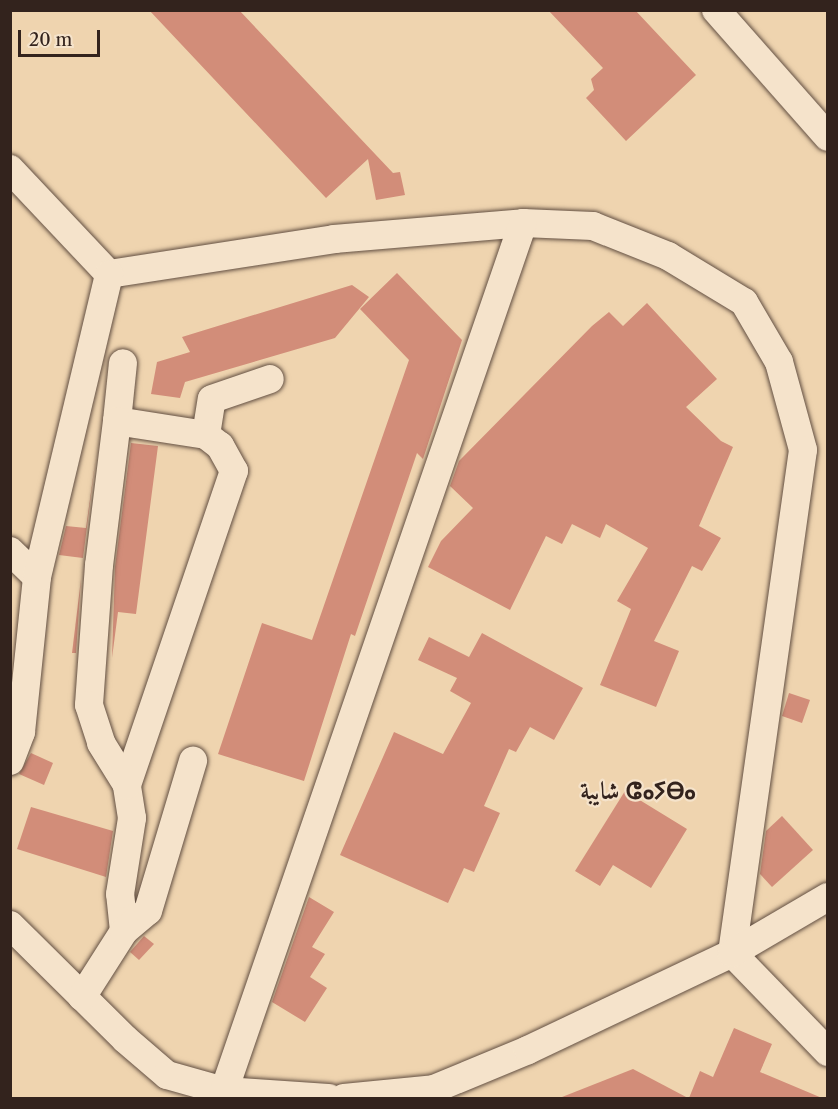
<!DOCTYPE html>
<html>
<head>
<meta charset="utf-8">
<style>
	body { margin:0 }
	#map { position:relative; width:838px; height:1109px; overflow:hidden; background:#efd4af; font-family:"Libre Caslon Text",Amiri,"Noto Sans Tifinagh",serif }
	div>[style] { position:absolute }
	.building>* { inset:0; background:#d28d79 }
	.roads { filter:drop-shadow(0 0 2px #624f42) drop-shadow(0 0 2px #624f42) }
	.minor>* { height:28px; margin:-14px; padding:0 14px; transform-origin:14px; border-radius:14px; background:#f5e3cb }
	span { translate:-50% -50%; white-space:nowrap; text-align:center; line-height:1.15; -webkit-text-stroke:4.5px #f5e3cb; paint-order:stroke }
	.district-label { font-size:24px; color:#33231d; font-weight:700 }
	.frame { position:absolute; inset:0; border:12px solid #33231d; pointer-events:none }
	.scale { position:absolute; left:18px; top:30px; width:82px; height:27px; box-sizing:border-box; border:3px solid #33231d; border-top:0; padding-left:8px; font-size:18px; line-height:21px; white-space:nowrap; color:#33231d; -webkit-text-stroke:4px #f5e3cb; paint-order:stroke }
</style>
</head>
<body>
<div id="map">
	<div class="building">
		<div style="clip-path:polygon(149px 10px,239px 10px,393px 173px,400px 172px,405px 195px,376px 200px,368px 159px,326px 198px)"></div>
		<div style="clip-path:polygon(548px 10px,635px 10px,696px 75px,626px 141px,586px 98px,594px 90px,591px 79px,603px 68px)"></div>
		<div style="clip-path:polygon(397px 273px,462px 340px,423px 459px,417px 453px,355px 636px,351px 634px,304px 781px,218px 754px,262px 623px,312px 640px,409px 360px,360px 309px)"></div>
		<div style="clip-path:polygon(352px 285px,369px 297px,335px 338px,185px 382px,180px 398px,151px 394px,157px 362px,190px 352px,182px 337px)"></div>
		<div style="clip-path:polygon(647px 303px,717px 379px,686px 407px,721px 441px,733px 447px,699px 526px,721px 538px,702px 571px,692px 566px,654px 641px,679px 651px,656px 707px,600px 685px,631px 609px,617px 601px,648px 548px,606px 524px,600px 538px,572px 524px,562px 544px,546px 536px,510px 610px,428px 567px,441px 541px,473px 508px,450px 486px,459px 461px,592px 326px,609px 312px,623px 326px)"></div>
		<div style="clip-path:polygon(131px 443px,158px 446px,136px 614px,118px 612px,112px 658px,115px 567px)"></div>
		<div style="clip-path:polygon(96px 456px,83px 558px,59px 555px,66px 526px,86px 528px)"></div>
		<div style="clip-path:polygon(81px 579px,76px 653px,72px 653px)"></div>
		<div style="clip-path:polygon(482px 633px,583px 688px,554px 740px,530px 727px,516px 752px,509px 749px,484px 806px,500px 813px,474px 872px,464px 868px,448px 903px,340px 855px,394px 732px,443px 754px,471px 703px,450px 691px,457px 678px,418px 660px,429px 637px,469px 657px)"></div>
		<div style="clip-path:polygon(789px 693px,810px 700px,802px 723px,782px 716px)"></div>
		<div style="clip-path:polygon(31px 753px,53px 763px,44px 785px,19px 774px)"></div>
		<div style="clip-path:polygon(625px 791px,687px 829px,651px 888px,613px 865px,600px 886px,575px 871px)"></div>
		<div style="clip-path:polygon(31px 807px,113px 831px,106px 877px,17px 849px)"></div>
		<div style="clip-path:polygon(782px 816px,813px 850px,772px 887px,760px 874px,766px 831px)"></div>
		<div style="clip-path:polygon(309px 897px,334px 912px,312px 947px,325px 954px,310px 977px,327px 988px,305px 1022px,272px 1002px)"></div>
		<div style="clip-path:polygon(144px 936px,154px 944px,139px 960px,130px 952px)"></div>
		<div style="clip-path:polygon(734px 1028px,772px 1044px,760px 1072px,822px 1098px,689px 1098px,700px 1071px,713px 1077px)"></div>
		<div style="clip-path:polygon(633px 1069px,688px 1098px,562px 1098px,562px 1097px)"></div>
	</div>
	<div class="roads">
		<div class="minor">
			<div style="left:716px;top:10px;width:169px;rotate:48.6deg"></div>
			<div style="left:10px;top:169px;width:144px;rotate:46.7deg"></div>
			<div style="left:109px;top:274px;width:228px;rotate:-8.8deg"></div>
			<div style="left:334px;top:239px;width:190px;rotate:-4.8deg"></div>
			<div style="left:523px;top:223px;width:70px;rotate:2.5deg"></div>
			<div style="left:593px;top:226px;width:81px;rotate:21.8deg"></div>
			<div style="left:668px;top:256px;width:89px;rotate:31.2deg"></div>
			<div style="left:744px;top:302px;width:69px;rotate:59.7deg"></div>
			<div style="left:779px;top:362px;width:91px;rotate:74.7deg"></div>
			<div style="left:803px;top:450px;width:508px;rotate:98.03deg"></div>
			<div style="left:117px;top:421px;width:58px;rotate:-84.1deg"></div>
			<div style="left:206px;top:435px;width:36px;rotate:-81deg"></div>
			<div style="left:212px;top:399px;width:61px;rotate:-19deg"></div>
			<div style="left:10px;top:551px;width:37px;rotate:44deg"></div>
			<div style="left:10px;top:761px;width:31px;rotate:-69deg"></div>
			<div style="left:21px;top:732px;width:156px;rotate:-84.1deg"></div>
			<div style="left:37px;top:577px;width:311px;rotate:-76.6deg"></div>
			<div style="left:10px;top:925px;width:162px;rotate:44.7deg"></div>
			<div style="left:125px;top:1039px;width:55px;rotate:40.6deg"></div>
			<div style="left:167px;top:1075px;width:59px;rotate:15.7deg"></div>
			<div style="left:224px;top:1091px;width:105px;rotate:3.8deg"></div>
			<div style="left:124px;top:931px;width:37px;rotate:-96deg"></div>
			<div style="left:120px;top:894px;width:77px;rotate:-81deg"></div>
			<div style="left:132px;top:818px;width:33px;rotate:-99deg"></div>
			<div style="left:127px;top:785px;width:332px;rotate:-71.2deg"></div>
			<div style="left:234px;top:471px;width:29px;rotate:-119deg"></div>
			<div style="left:220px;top:446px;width:18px;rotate:-142deg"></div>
			<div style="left:206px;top:435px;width:90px;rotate:-171.1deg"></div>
			<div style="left:117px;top:421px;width:145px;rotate:97.1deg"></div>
			<div style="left:99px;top:565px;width:140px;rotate:94.1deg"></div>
			<div style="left:89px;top:705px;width:40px;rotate:72deg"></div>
			<div style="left:101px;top:743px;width:49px;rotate:58.2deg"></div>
			<div style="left:732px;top:953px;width:138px;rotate:45.9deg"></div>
			<div style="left:82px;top:997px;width:78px;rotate:-57.5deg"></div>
			<div style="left:124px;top:931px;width:31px;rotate:-40deg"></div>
			<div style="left:148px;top:911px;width:157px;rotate:-73.3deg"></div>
			<div style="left:224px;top:1091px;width:918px;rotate:-70.99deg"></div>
			<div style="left:344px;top:1098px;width:90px;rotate:-5.7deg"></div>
			<div style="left:434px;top:1089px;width:102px;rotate:-22.5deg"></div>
			<div style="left:528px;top:1050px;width:226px;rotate:-25.4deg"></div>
			<div style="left:732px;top:953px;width:111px;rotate:-30.3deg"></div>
		</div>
	</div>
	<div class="district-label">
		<span style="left:638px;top:791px">شايبة ⵛⴰⵢⴱⴰ</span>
	</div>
	<div class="frame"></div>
	<div class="scale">20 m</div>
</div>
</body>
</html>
